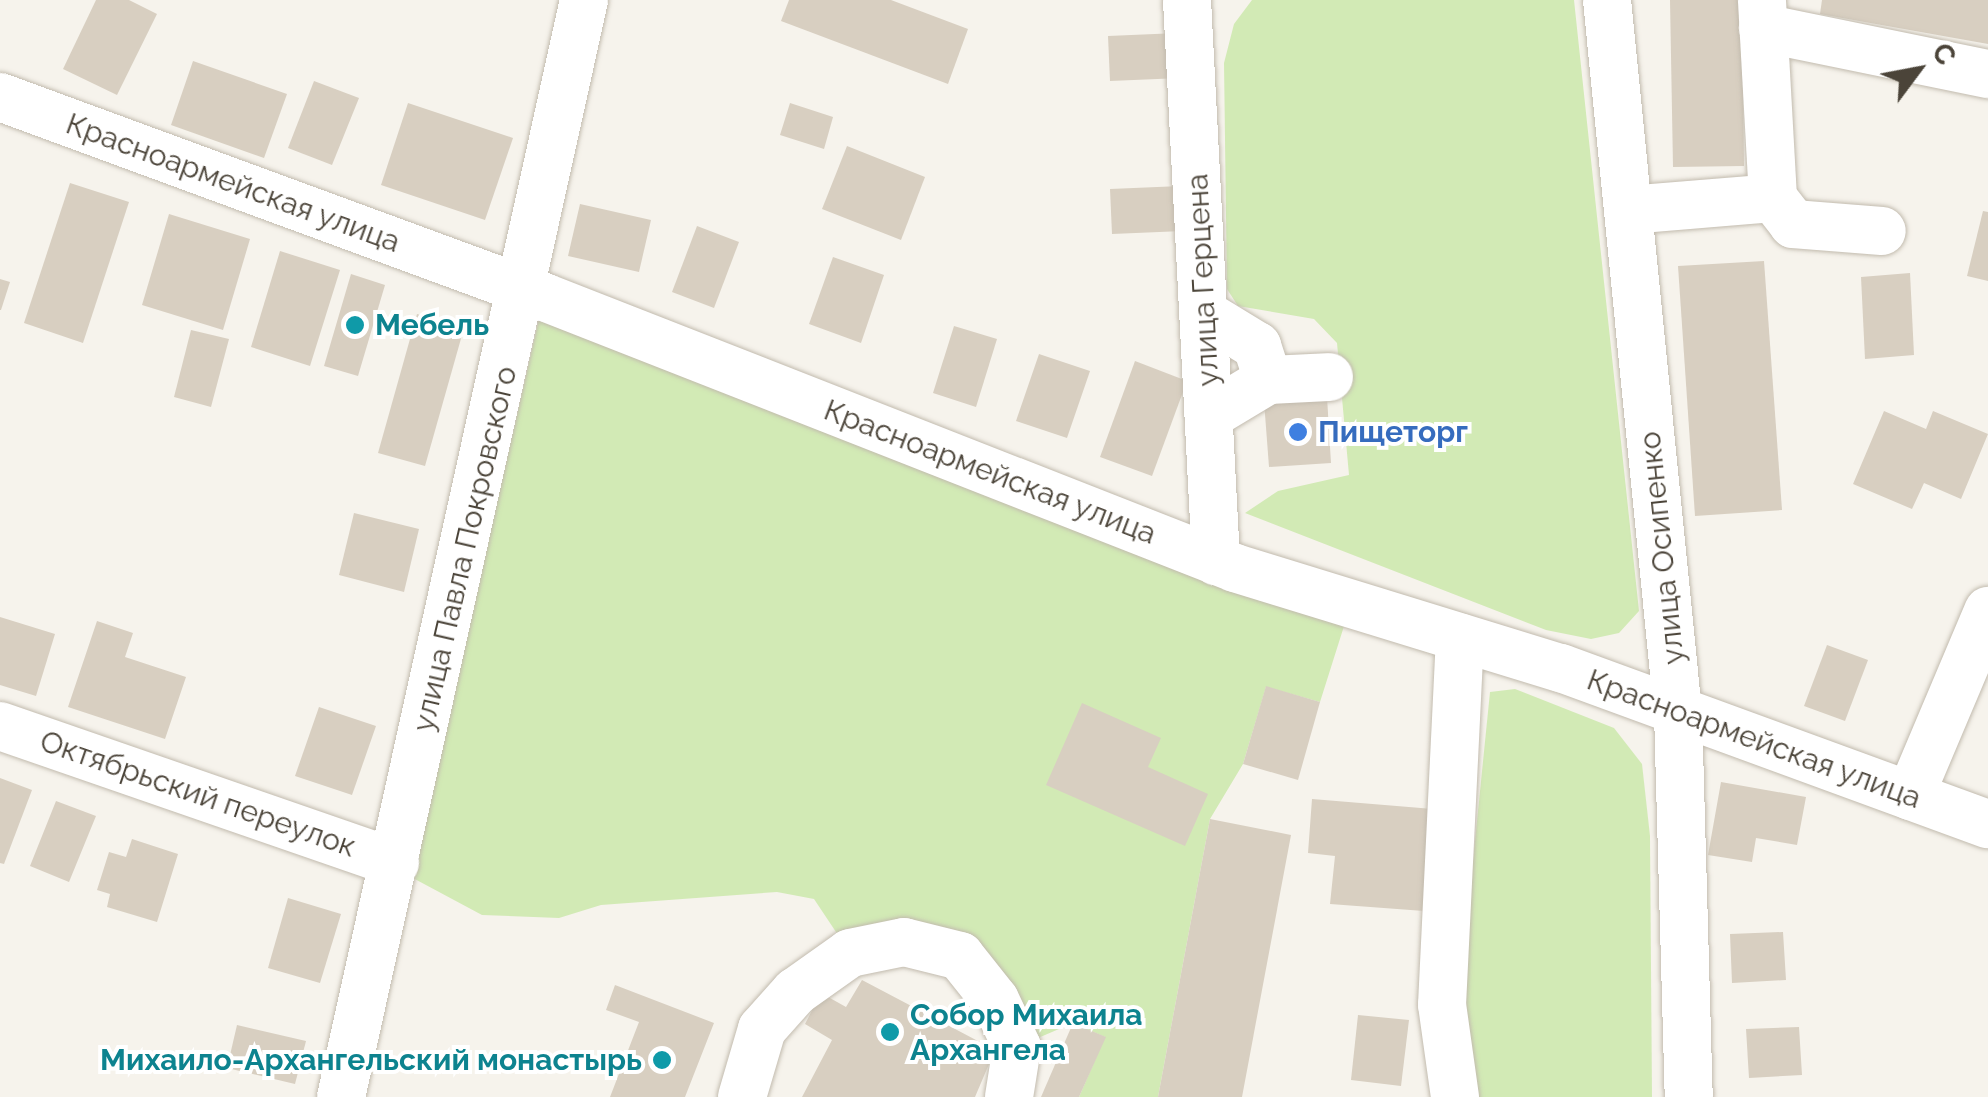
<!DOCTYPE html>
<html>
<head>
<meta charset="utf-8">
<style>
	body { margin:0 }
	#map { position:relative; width:1988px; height:1097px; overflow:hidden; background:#f6f3ec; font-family:Raleway,sans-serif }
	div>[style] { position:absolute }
	.green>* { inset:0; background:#d2eab5 }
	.building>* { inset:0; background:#d8cfc1 }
	.roads { filter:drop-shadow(0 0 2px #c2bbae) drop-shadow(0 0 2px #c2bbae) }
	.minor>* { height:48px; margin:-24px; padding:0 24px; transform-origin:24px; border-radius:24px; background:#fff }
	.dots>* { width:28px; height:28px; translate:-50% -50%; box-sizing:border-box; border:5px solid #fff; border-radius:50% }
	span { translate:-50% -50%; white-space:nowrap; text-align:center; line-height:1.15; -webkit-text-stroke:8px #fff; paint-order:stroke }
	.street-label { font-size:30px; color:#4b4439 }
	.culture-label { font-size:30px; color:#0d838f; font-weight:700 }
	.left { translate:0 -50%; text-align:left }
	.right { translate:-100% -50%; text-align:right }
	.shop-label { font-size:30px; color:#366cbe; font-weight:700 }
	.north { position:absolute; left:1868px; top:20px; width:100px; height:100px; -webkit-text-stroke:8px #fff; paint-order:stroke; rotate:58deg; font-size:28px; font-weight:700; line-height:40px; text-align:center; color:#4b4439 }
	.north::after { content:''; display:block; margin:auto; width:35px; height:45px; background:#4b4439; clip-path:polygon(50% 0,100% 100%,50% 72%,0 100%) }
</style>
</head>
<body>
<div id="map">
	<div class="green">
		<div style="clip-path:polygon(1252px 0,1574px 0,1639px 611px,1619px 633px,1591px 639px,1546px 630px,1245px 513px,1278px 491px,1349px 475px,1337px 343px,1314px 319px,1238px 306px,1227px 289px,1224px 63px,1234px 24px)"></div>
		<div style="clip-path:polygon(544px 297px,1351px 604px,1320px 702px,1266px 687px,1243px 764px,1210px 819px,1158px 1097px,1079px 1097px,1105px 1037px,1073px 1023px,1017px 1047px,960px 956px,850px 953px,814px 899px,777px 892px,601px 905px,559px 918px,482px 915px,411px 877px)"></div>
		<div style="clip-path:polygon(1515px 689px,1614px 728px,1642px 764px,1650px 836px,1652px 1097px,1475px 1097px,1460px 990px,1490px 692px)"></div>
	</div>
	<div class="building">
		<div style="clip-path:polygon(96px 0,129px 0,157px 14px,117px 95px,63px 69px)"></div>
		<div style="clip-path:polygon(789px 0,891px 0,968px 29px,948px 84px,781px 21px)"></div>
		<div style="clip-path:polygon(1670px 0,1742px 0,1744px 166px,1673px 167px)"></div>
		<div style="clip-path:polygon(1822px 0,1988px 0,1988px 44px,1820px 14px)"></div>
		<div style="clip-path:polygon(1178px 33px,1181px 78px,1110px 81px,1108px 36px)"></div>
		<div style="clip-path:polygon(193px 61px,287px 94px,264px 158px,171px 125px)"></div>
		<div style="clip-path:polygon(314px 81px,359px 98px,332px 165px,288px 148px)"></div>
		<div style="clip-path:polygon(408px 103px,513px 138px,485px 220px,381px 185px)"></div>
		<div style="clip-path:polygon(790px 103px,833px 117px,824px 149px,780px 135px)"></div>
		<div style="clip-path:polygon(847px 146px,925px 177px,901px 240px,822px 209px)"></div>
		<div style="clip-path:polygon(70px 183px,129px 202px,83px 343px,24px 323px)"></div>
		<div style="clip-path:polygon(1181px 186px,1183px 231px,1112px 234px,1110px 189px)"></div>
		<div style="clip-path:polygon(580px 204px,651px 220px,639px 272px,568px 256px)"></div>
		<div style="clip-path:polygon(1983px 211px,1988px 212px,1988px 281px,1967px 276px)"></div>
		<div style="clip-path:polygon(169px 214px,250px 239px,223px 330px,142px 305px)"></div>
		<div style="clip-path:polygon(697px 226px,739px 242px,714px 308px,672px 292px)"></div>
		<div style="clip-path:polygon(280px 251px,340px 270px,310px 366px,251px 347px)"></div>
		<div style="clip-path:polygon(833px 257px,884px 275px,861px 343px,809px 324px)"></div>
		<div style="clip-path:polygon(1764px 261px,1782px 510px,1695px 516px,1678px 266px)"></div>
		<div style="clip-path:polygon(1910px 273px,1914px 355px,1865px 359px,1861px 277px)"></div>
		<div style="clip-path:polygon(351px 274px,385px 285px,358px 376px,324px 366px)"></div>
		<div style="clip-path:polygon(0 279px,10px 282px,1px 310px,0 310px)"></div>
		<div style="clip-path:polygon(417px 314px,464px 328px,425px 466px,378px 453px)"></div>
		<div style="clip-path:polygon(954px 326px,997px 339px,976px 407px,933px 393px)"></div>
		<div style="clip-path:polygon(191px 330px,229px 339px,211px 407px,174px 397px)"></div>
		<div style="clip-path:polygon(1039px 354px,1090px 371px,1067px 438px,1016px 421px)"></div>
		<div style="clip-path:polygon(1135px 361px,1187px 381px,1152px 476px,1100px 457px)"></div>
		<div style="clip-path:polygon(1327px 397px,1331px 463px,1269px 467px,1264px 401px)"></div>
		<div style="clip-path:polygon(1884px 411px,1926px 429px,1933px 411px,1988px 434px,1961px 499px,1924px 483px,1912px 509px,1853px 484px)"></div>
		<div style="clip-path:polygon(354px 513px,419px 529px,404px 592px,339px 575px)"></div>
		<div style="clip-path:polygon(0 617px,55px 634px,36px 696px,0 685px)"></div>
		<div style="clip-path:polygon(97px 621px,133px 633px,125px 657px,186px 677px,165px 739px,68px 707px)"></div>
		<div style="clip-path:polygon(1827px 645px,1868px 660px,1845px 721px,1804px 706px)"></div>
		<div style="clip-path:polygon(1266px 686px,1320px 702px,1298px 780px,1243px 764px)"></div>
		<div style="clip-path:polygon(1082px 703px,1161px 738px,1148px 767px,1208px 794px,1185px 846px,1046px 785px)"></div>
		<div style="clip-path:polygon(319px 707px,376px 726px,352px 795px,295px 776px)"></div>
		<div style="clip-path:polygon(0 778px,32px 790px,4px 864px,0 863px)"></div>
		<div style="clip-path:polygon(1721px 782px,1806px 797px,1797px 845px,1756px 838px,1752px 862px,1708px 855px)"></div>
		<div style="clip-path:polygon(1312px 799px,1433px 809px,1424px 911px,1330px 904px,1335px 856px,1308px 853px)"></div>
		<div style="clip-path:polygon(56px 801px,96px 816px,69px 882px,30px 866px)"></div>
		<div style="clip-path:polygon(1210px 819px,1291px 835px,1242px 1097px,1158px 1097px)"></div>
		<div style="clip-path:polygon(132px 839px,178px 854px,157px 922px,107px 907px,110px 894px,97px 890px,109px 852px,126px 857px)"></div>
		<div style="clip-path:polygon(288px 898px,341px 914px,320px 983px,268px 968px)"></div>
		<div style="clip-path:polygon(1783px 932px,1786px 980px,1732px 983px,1730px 934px)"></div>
		<div style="clip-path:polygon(862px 980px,995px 1050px,975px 1097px,802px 1097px,832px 1040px,805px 1024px,821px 993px,846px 1007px)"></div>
		<div style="clip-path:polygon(615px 985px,714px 1023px,685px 1097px,610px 1097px,639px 1022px,606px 1010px)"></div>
		<div style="clip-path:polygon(1358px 1015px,1409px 1020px,1401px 1086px,1351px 1080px)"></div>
		<div style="clip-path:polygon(1073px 1023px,1106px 1037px,1079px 1097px,1041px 1097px)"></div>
		<div style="clip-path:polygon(237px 1025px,306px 1041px,295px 1084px,227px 1068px)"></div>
		<div style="clip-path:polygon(1799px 1027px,1802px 1075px,1749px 1078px,1746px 1029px)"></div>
	</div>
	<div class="roads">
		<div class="minor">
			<div style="left:1187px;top:0;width:562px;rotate:87.04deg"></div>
			<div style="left:1607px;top:0;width:716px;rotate:84.31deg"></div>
			<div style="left:1678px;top:712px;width:385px;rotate:88.4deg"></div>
			<div style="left:1763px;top:28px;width:230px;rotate:11.6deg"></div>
			<div style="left:0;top:97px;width:580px;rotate:20.19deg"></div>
			<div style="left:544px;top:297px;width:742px;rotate:21.41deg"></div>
			<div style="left:1235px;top:568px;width:341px;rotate:17.1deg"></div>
			<div style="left:1561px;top:668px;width:455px;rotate:20.1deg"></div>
			<div style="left:1773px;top:198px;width:33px;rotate:52deg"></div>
			<div style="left:1793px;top:224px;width:89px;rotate:4.5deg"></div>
			<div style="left:1628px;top:210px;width:145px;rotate:-4.7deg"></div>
			<div style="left:1773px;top:198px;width:198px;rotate:-93.2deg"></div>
			<div style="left:1206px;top:315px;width:60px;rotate:31.3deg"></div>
			<div style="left:1257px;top:346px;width:36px;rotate:72deg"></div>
			<div style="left:1210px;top:415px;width:68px;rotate:-31.1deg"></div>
			<div style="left:1268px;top:380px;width:61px;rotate:-2.8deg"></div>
			<div style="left:0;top:726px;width:418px;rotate:19.1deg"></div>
			<div style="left:1910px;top:796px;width:201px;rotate:-67.1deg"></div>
			<div style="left:341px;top:1097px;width:1124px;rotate:-77.51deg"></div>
			<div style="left:742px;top:1097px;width:71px;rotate:-73.6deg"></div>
			<div style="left:762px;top:1029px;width:50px;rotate:-48.3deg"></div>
			<div style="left:795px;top:992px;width:67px;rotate:-35.3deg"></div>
			<div style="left:850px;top:953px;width:55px;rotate:-11.5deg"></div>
			<div style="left:904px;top:942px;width:58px;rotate:14deg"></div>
			<div style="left:960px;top:956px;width:56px;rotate:51.5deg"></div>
			<div style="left:995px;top:1000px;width:52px;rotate:64.9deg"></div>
			<div style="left:1017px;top:1047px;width:51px;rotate:99.1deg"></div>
			<div style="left:1455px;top:1097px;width:93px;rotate:-98deg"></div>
			<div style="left:1442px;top:1005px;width:368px;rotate:-87.2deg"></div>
		</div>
	</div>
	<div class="dots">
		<div style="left:355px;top:325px;background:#0f9aa8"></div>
		<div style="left:1298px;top:432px;background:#3f7fe0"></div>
		<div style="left:890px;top:1032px;background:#0f9aa8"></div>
		<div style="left:662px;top:1060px;background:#0f9aa8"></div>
	</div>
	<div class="street-label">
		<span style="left:233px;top:183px;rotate:20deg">Красноармейская улица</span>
		<span style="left:1203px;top:280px;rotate:-93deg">улица Герцена</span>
		<span style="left:990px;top:472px;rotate:21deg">Красноармейская улица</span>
		<span style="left:1662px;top:548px;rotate:-96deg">улица Осипенко</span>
		<span style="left:465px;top:549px;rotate:-77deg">улица Павла Покровского</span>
		<span style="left:1754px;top:739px;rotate:20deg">Красноармейская улица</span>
		<span style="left:198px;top:794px;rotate:19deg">Октябрьский переулок</span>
	</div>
	<div class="culture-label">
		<span class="left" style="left:375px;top:325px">Мебель</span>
		<span class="left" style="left:910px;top:1032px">Собор Михаила<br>Архангела</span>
		<span class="right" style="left:642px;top:1060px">Михаило-Архангельский монастырь</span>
	</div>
	<div class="shop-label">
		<span class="left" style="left:1318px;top:432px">Пищеторг</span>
	</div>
	<div class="north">С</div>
</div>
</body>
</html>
